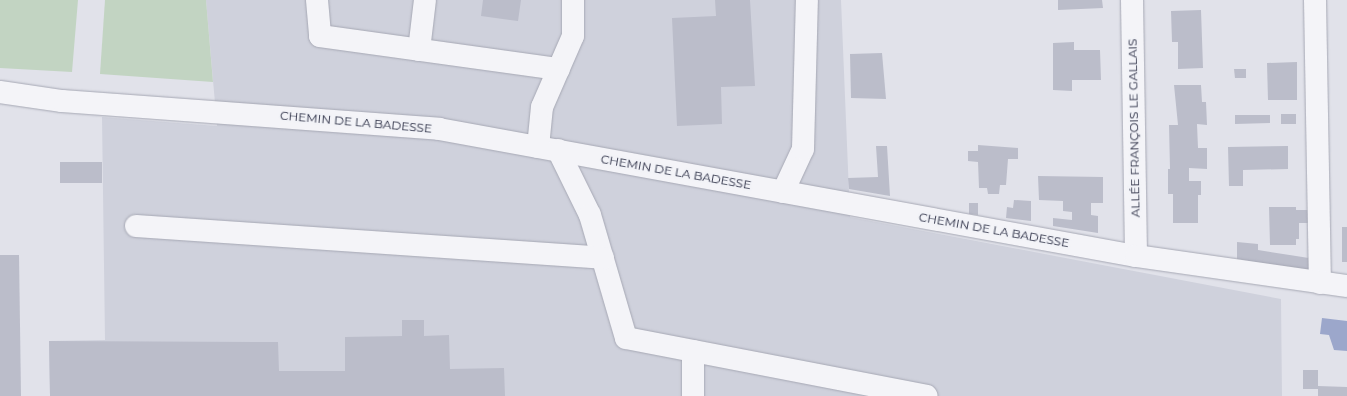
<!DOCTYPE html>
<html>
<head>
<meta charset="utf-8">
<style>
	body { margin:0 }
	#map { position:relative; width:1347px; height:396px; overflow:hidden; background:#e1e2ea; font-family:Montserrat,sans-serif }
	div>[style] { position:absolute }
	.built>* { inset:0; background:#cfd1dc }
	.green>* { inset:0; background:#c2d4c2 }
	.water>* { inset:0; background:#9ca7cb }
	.building>* { inset:0; background:#bbbdca }
	.roads { filter:drop-shadow(0 0 1px #a6a8b4) drop-shadow(0 0 1px #a6a8b4) }
	.minor>* { height:22px; margin:-11px; padding:0 11px; transform-origin:11px; border-radius:11px; background:#f4f4f8 }
	span { translate:-50% -50%; white-space:nowrap; text-align:center; line-height:1.15; -webkit-text-stroke:3px #f1f2f7; paint-order:stroke }
	.street-label { font-size:12px; color:#292c42 }
</style>
</head>
<body>
<div id="map">
	<div class="built">
		<div style="clip-path:polygon(206px 0,841px 0,850px 217px,1281px 299px,1282px 396px,50px 396px,49px 341px,105px 340px,102px 117px,217px 126px)"></div>
	</div>
	<div class="green">
		<div style="clip-path:polygon(0 0,78px 0,72px 72px,0 68px)"></div>
		<div style="clip-path:polygon(105px 0,206px 0,213px 82px,100px 74px)"></div>
	</div>
	<div class="water">
		<div style="clip-path:polygon(1322px 318px,1347px 321px,1347px 351px,1334px 350px,1329px 335px,1320px 334px)"></div>
	</div>
	<div class="building">
		<div style="clip-path:polygon(483px 0,521px 0,518px 21px,481px 16px)"></div>
		<div style="clip-path:polygon(715px 0,750px 0,755px 86px,721px 87px,722px 124px,677px 126px,672px 18px,716px 16px)"></div>
		<div style="clip-path:polygon(1058px 0,1102px 0,1103px 8px,1058px 10px)"></div>
		<div style="clip-path:polygon(1201px 10px,1203px 68px,1178px 69px,1178px 42px,1172px 42px,1171px 11px)"></div>
		<div style="clip-path:polygon(1074px 42px,1074px 50px,1100px 50px,1101px 80px,1072px 80px,1072px 91px,1053px 90px,1053px 43px)"></div>
		<div style="clip-path:polygon(882px 53px,886px 99px,851px 98px,850px 54px)"></div>
		<div style="clip-path:polygon(1297px 62px,1297px 100px,1268px 100px,1267px 63px)"></div>
		<div style="clip-path:polygon(1234px 69px,1246px 69px,1246px 78px,1235px 78px)"></div>
		<div style="clip-path:polygon(1174px 85px,1201px 85px,1202px 102px,1206px 102px,1207px 125px,1197px 124px,1198px 148px,1207px 148px,1207px 169px,1189px 168px,1189px 181px,1201px 181px,1201px 195px,1198px 195px,1198px 223px,1173px 223px,1173px 194px,1168px 194px,1168px 169px,1170px 169px,1169px 125px,1178px 125px)"></div>
		<div style="clip-path:polygon(1281px 114px,1296px 114px,1296px 124px,1281px 124px)"></div>
		<div style="clip-path:polygon(1235px 115px,1270px 115px,1270px 123px,1235px 124px)"></div>
		<div style="clip-path:polygon(978px 145px,1018px 148px,1018px 159px,1008px 159px,1006px 185px,1000px 185px,999px 194px,988px 194px,987px 188px,979px 188px,978px 162px,968px 161px,968px 151px,978px 151px)"></div>
		<div style="clip-path:polygon(876px 146px,887px 146px,890px 196px,849px 189px,848px 178px,878px 177px)"></div>
		<div style="clip-path:polygon(1288px 146px,1288px 169px,1243px 170px,1243px 186px,1229px 186px,1228px 147px)"></div>
		<div style="clip-path:polygon(60px 162px,102px 162px,102px 183px,60px 183px)"></div>
		<div style="clip-path:polygon(1038px 176px,1103px 177px,1103px 203px,1091px 203px,1091px 215px,1098px 216px,1098px 233px,1053px 226px,1053px 218px,1072px 220px,1072px 212px,1063px 211px,1063px 201px,1039px 200px)"></div>
		<div style="clip-path:polygon(1014px 200px,1031px 201px,1031px 221px,1006px 218px,1007px 207px,1013px 208px)"></div>
		<div style="clip-path:polygon(969px 203px,978px 203px,978px 215px,969px 214px)"></div>
		<div style="clip-path:polygon(1269px 207px,1296px 207px,1296px 210px,1308px 210px,1308px 223px,1299px 223px,1299px 239px,1296px 239px,1296px 245px,1270px 245px)"></div>
		<div style="clip-path:polygon(1342px 227px,1347px 227px,1347px 262px,1342px 262px)"></div>
		<div style="clip-path:polygon(1237px 242px,1258px 244px,1258px 250px,1315px 259px,1314px 272px,1237px 259px)"></div>
		<div style="clip-path:polygon(0 255px,19px 255px,21px 396px,0 396px)"></div>
		<div style="clip-path:polygon(402px 320px,424px 320px,424px 336px,449px 335px,450px 369px,504px 368px,505px 396px,50px 396px,49px 341px,278px 342px,279px 371px,345px 371px,345px 337px,402px 336px)"></div>
		<div style="clip-path:polygon(1303px 370px,1318px 370px,1318px 386px,1347px 387px,1347px 396px,1318px 396px,1318px 389px,1303px 389px)"></div>
	</div>
	<div class="roads">
		<div class="minor">
			<div style="left:317px;top:0;width:36px;rotate:85deg"></div>
			<div style="left:320px;top:36px;width:241px;rotate:7.9deg"></div>
			<div style="left:1132px;top:0;width:256px;rotate:89.1deg"></div>
			<div style="left:1315px;top:0;width:283px;rotate:89deg"></div>
			<div style="left:419px;top:50px;width:50px;rotate:-83.2deg"></div>
			<div style="left:0;top:92px;width:63px;rotate:8.3deg"></div>
			<div style="left:62px;top:101px;width:378px;rotate:4.2deg"></div>
			<div style="left:439px;top:129px;width:708px;rotate:10.33deg"></div>
			<div style="left:1136px;top:256px;width:213px;rotate:8.1deg"></div>
			<div style="left:538px;top:147px;width:40px;rotate:-84.3deg"></div>
			<div style="left:542px;top:107px;width:77px;rotate:-66.4deg"></div>
			<div style="left:573px;top:36px;width:36px;rotate:-90deg"></div>
			<div style="left:558px;top:150px;width:72px;rotate:63.8deg"></div>
			<div style="left:590px;top:215px;width:128px;rotate:73.7deg"></div>
			<div style="left:626px;top:338px;width:306px;rotate:10.9deg"></div>
			<div style="left:783px;top:192px;width:47px;rotate:-65.1deg"></div>
			<div style="left:803px;top:149px;width:149px;rotate:-88.5deg"></div>
			<div style="left:136px;top:226px;width:468px;rotate:3.9deg"></div>
			<div style="left:693px;top:396px;width:45px;rotate:-90deg"></div>
		</div>
	</div>
	<div class="street-label">
		<span style="left:356px;top:122px;rotate:5deg">CHEMIN DE LA BADESSE</span>
		<span style="left:1134px;top:128px;rotate:-91deg">ALLÉE FRANÇOIS LE GALLAIS</span>
		<span style="left:676px;top:172px;rotate:10deg">CHEMIN DE LA BADESSE</span>
		<span style="left:994px;top:230px;rotate:10deg">CHEMIN DE LA BADESSE</span>
	</div>
</div>
</body>
</html>
